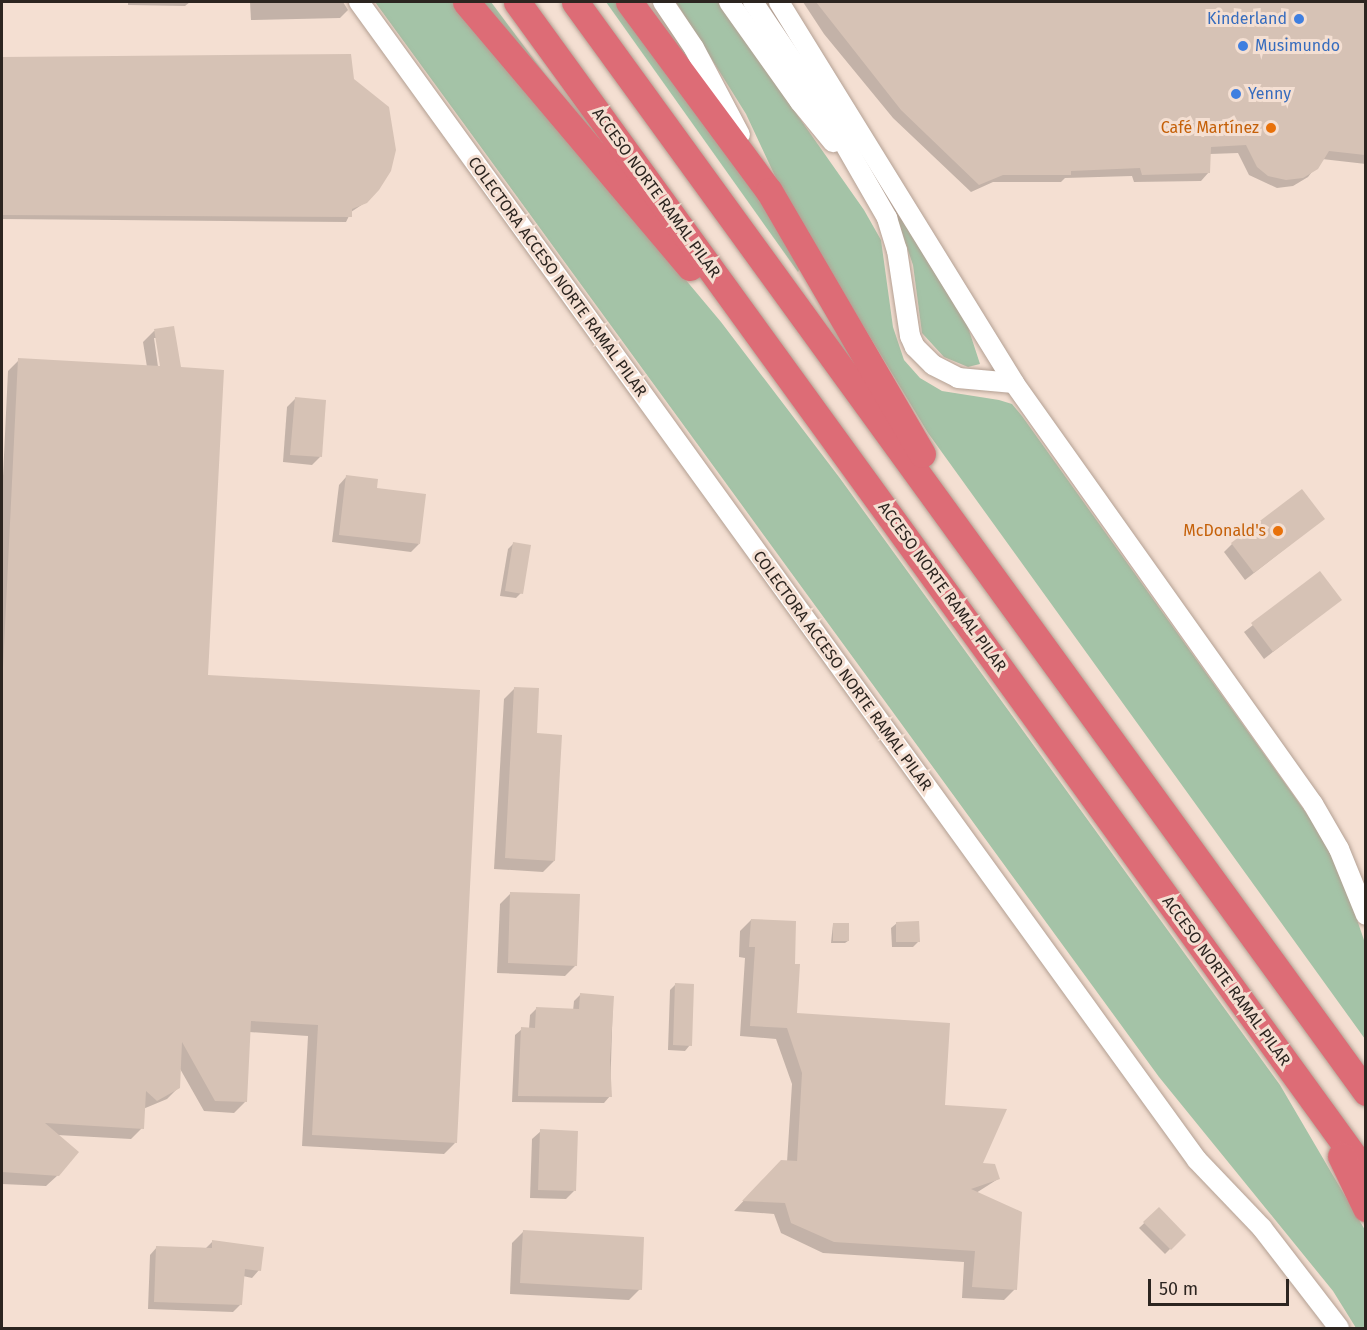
<!DOCTYPE html>
<html>
<head>
<meta charset="utf-8">
<style>
	body { margin:0 }
	#map { position:relative; width:1367px; height:1330px; overflow:hidden; background:#f4dfd2; font-family:"Fira Sans",sans-serif }
	div>[style] { position:absolute }
	.green>* { inset:0; background:#a4c3a7 }
	.shadow>* { inset:0; background:#0003 }
	.building>* { inset:0; background:#d6c2b5 }
	.roads { filter:drop-shadow(0 0 2px #b3a093) drop-shadow(0 0 2px #b3a093) }
	.minor>* { height:20px; margin:-10px; padding:0 10px; transform-origin:10px; border-radius:10px; background:#fff }
	.highway>* { height:27px; margin:-13.5px; padding:0 13.5px; transform-origin:13.5px; border-radius:13.5px; background:#dd6c76 }
	.dots>* { width:16px; height:16px; translate:-50% -50%; box-sizing:border-box; border:3px solid #f4dfd2; border-radius:50% }
	span { translate:-50% -50%; white-space:nowrap; text-align:center; line-height:1.15; -webkit-text-stroke:6px #f4dfd2; paint-order:stroke }
	.shop-label { font-size:16px; color:#366cbe }
	.right { translate:-100% -50%; text-align:right }
	.left { translate:0 -50%; text-align:left }
	.food-label { font-size:16px; color:#c56008 }
	.street-label { font-size:16px; color:#2c2520 }
	.frame { position:absolute; inset:0; border:3px solid #2c2520; pointer-events:none }
	.scale { position:absolute; left:1148px; top:1279px; width:141px; height:27px; box-sizing:border-box; border:3px solid #2c2520; border-top:0; padding-left:8px; font-size:18px; line-height:21px; white-space:nowrap; color:#2c2520; -webkit-text-stroke:4px #f4dfd2; paint-order:stroke }
</style>
</head>
<body>
<div id="map">
	<div class="green">
		<div style="clip-path:polygon(375px 2px,453px 2px,721px 322px,839px 477px,1280px 1085px,1365px 1230px,1365px 1328px,1356px 1328px,1333px 1291px,1159px 1077px)"></div>
		<div style="clip-path:polygon(481px 2px,491px 2px,553px 85px)"></div>
		<div style="clip-path:polygon(606px 2px,620px 2px,733px 153px,802px 265px,798px 272px)"></div>
		<div style="clip-path:polygon(676px 2px,718px 2px,864px 210px,881px 240px,893px 327px,904px 360px,920px 378px,942px 391px,999px 400px,1012px 404px,1022px 416px,1319px 831px,1341px 873px,1365px 943px,1365px 1039px,928px 433px,783px 193px,746px 114px)"></div>
		<div style="clip-path:polygon(893px 206px,967px 324px,980px 364px,968px 367px,944px 357px,922px 333px,913px 265px)"></div>
	</div>
	<div class="shadow">
		<div style="clip-path:polygon(128px 2px,190px 2px,185px 6px,128px 5px)"></div>
		<div style="clip-path:polygon(250px 2px,343px 2px,348px 10px,340px 18px,251px 20px)"></div>
		<div style="clip-path:polygon(803px 2px,1366px 2px,1366px 164px,1322px 159px,1308px 177px,1293px 186px,1277px 188px,1249px 175px,1238px 153px,1210px 154px,1209px 172px,1201px 181px,1134px 182px,1132px 176px,1065px 178px,1061px 182px,993px 182px,971px 192px,893px 118px,824px 34px)"></div>
		<div style="clip-path:polygon(350px 56px,366px 202px,351px 212px,346px 222px,2px 219px,2px 59px)"></div>
		<div style="clip-path:polygon(evenodd,173px 328px,207px 676px,455px 1143px,444px 1154px,302px 1146px,308px 1036px,249px 1032px,245px 1102px,234px 1113px,204px 1111px,179px 1067px,178px 1088px,167px 1099px,143px 1109px,142px 1128px,131px 1139px,57px 1135px,58px 1175px,46px 1186px,2px 1184px,2px 497px,8px 371px,19px 360px,147px 367px,143px 342px,154px 331px,173px 328px,154px 338px,157px 338px,162px 373px,159px 374px,154px 338px)"></div>
		<div style="clip-path:polygon(295px 399px,320px 457px,312px 465px,283px 462px,287px 407px)"></div>
		<div style="clip-path:polygon(347px 476px,419px 544px,411px 552px,332px 542px,339px 485px)"></div>
		<div style="clip-path:polygon(1323px 519px,1245px 580px,1224px 552px,1232px 544px)"></div>
		<div style="clip-path:polygon(513px 544px,521px 593px,516px 598px,500px 596px,508px 549px)"></div>
		<div style="clip-path:polygon(1320px 573px,1340px 600px,1264px 659px,1244px 632px)"></div>
		<div style="clip-path:polygon(515px 688px,535px 734px,554px 861px,543px 872px,494px 869px,504px 699px)"></div>
		<div style="clip-path:polygon(511px 893px,576px 965px,565px 976px,497px 973px,500px 904px)"></div>
		<div style="clip-path:polygon(751px 920px,795px 1014px,943px 1107px,980px 1164px,998px 1179px,976px 1193px,1015px 1289px,1004px 1300px,962px 1298px,964px 1262px,823px 1253px,781px 1233px,774px 1214px,734px 1211px,770px 1173px,787px 1162px,792px 1084px,776px 1039px,740px 1036px,745px 958px,739px 957px,740px 931px)"></div>
		<div style="clip-path:polygon(897px 923px,918px 942px,913px 947px,892px 947px,891px 928px)"></div>
		<div style="clip-path:polygon(833px 924px,848px 941px,845px 943px,831px 943px)"></div>
		<div style="clip-path:polygon(675px 985px,690px 1045px,685px 1051px,668px 1050px,670px 990px)"></div>
		<div style="clip-path:polygon(581px 994px,613px 997px,610px 1096px,604px 1103px,512px 1102px,515px 1035px,522px 1029px,529px 1029px,530px 1015px,536px 1009px,573px 1011px,574px 1001px)"></div>
		<div style="clip-path:polygon(541px 1131px,574px 1191px,566px 1199px,530px 1198px,532px 1139px)"></div>
		<div style="clip-path:polygon(1159px 1209px,1184px 1235px,1165px 1254px,1139px 1228px)"></div>
		<div style="clip-path:polygon(523px 1232px,640px 1289px,629px 1300px,510px 1294px,512px 1243px)"></div>
		<div style="clip-path:polygon(213px 1241px,259px 1270px,252px 1278px,243px 1276px,241px 1304px,233px 1312px,148px 1309px,150px 1255px,157px 1247px,206px 1248px)"></div>
	</div>
	<div class="building">
		<div style="clip-path:polygon(816px 2px,1365px 2px,1365px 155px,1329px 151px,1318px 169px,1303px 178px,1286px 180px,1268px 176px,1257px 167px,1246px 145px,1211px 147px,1210px 173px,1142px 175px,1140px 168px,1071px 171px,1071px 175px,1003px 175px,979px 185px,901px 110px)"></div>
		<div style="clip-path:polygon(351px 54px,354px 79px,389px 107px,396px 150px,391px 171px,379px 190px,367px 203px,352px 209px,352px 217px,2px 215px,2px 57px)"></div>
		<div style="clip-path:polygon(174px 326px,181px 367px,224px 370px,208px 675px,480px 690px,457px 1143px,312px 1135px,318px 1025px,251px 1021px,247px 1102px,215px 1101px,182px 1042px,180px 1088px,157px 1101px,146px 1091px,144px 1129px,45px 1123px,79px 1152px,59px 1176px,2px 1172px,2px 688px,18px 358px,160px 366px,154px 329px)"></div>
		<div style="clip-path:polygon(295px 397px,326px 400px,322px 457px,290px 455px)"></div>
		<div style="clip-path:polygon(346px 475px,378px 479px,377px 488px,426px 494px,420px 544px,339px 535px)"></div>
		<div style="clip-path:polygon(1302px 489px,1325px 519px,1254px 573px,1231px 543px)"></div>
		<div style="clip-path:polygon(513px 542px,531px 545px,523px 594px,505px 591px)"></div>
		<div style="clip-path:polygon(1320px 571px,1342px 600px,1273px 652px,1251px 623px)"></div>
		<div style="clip-path:polygon(514px 687px,539px 688px,537px 733px,562px 735px,555px 861px,505px 858px)"></div>
		<div style="clip-path:polygon(510px 892px,580px 894px,577px 966px,508px 963px)"></div>
		<div style="clip-path:polygon(751px 919px,796px 921px,795px 964px,800px 964px,797px 1013px,950px 1023px,945px 1105px,1007px 1109px,983px 1163px,995px 1164px,1000px 1179px,971px 1189px,1022px 1212px,1017px 1290px,972px 1287px,975px 1251px,834px 1242px,791px 1223px,785px 1203px,742px 1201px,781px 1160px,797px 1161px,802px 1073px,787px 1028px,750px 1026px,755px 947px,749px 947px)"></div>
		<div style="clip-path:polygon(919px 921px,920px 942px,896px 942px,896px 922px)"></div>
		<div style="clip-path:polygon(833px 923px,849px 923px,849px 941px,833px 941px)"></div>
		<div style="clip-path:polygon(675px 983px,694px 984px,692px 1046px,673px 1045px)"></div>
		<div style="clip-path:polygon(580px 993px,614px 996px,610px 1060px,612px 1097px,518px 1096px,521px 1027px,535px 1028px,536px 1007px,579px 1009px)"></div>
		<div style="clip-path:polygon(540px 1129px,578px 1131px,576px 1191px,538px 1190px)"></div>
		<div style="clip-path:polygon(1159px 1207px,1186px 1235px,1171px 1250px,1143px 1222px)"></div>
		<div style="clip-path:polygon(523px 1230px,644px 1237px,642px 1290px,520px 1283px)"></div>
		<div style="clip-path:polygon(212px 1240px,264px 1247px,261px 1271px,245px 1269px,242px 1305px,154px 1302px,156px 1246px,212px 1248px)"></div>
	</div>
	<div class="roads">
		<div class="minor">
			<div style="left:359px;top:2px;width:1429px;rotate:54.11deg"></div>
			<div style="left:1197px;top:1160px;width:94px;rotate:46.3deg"></div>
			<div style="left:1262px;top:1228px;width:126px;rotate:52.4deg"></div>
			<div style="left:663px;top:2px;width:55px;rotate:56deg"></div>
			<div style="left:694px;top:48px;width:98px;rotate:62.1deg"></div>
			<div style="left:729px;top:2px;width:123px;rotate:54.6deg"></div>
			<div style="left:800px;top:102px;width:52px;rotate:50.5deg"></div>
			<div style="left:753px;top:2px;width:122px;rotate:56deg"></div>
			<div style="left:821px;top:103px;width:133px;rotate:60.1deg"></div>
			<div style="left:887px;top:218px;width:34px;rotate:73deg"></div>
			<div style="left:897px;top:250px;width:87px;rotate:81.4deg"></div>
			<div style="left:910px;top:336px;width:12px;rotate:66deg"></div>
			<div style="left:915px;top:347px;width:25px;rotate:45deg"></div>
			<div style="left:933px;top:365px;width:28px;rotate:27deg"></div>
			<div style="left:958px;top:378px;width:56px;rotate:5.1deg"></div>
			<div style="left:779px;top:2px;width:448px;rotate:58.3deg"></div>
			<div style="left:1014px;top:383px;width:516px;rotate:54.62deg"></div>
			<div style="left:1313px;top:804px;width:52px;rotate:60deg"></div>
			<div style="left:1339px;top:849px;width:71px;rotate:67.8deg"></div>
		</div>
		<div class="highway">
			<div style="left:466px;top:2px;width:347px;rotate:49.8deg"></div>
			<div style="left:517px;top:2px;width:1446px;rotate:54.06deg"></div>
			<div style="left:575px;top:2px;width:1347px;rotate:54.03deg"></div>
			<div style="left:629px;top:2px;width:235px;rotate:53.5deg"></div>
			<div style="left:769px;top:191px;width:304px;rotate:59.8deg"></div>
			<div style="left:1341px;top:1156px;width:58px;rotate:64.3deg"></div>
		</div>
	</div>
	<div class="dots">
		<div style="left:1299px;top:19px;background:#3f7fe0"></div>
		<div style="left:1243px;top:46px;background:#3f7fe0"></div>
		<div style="left:1236px;top:94px;background:#3f7fe0"></div>
		<div style="left:1271px;top:128px;background:#e8710a"></div>
		<div style="left:1278px;top:531px;background:#e8710a"></div>
	</div>
	<div class="shop-label">
		<span class="right" style="left:1287px;top:19px">Kinderland</span>
		<span class="left" style="left:1255px;top:46px">Musimundo</span>
		<span class="left" style="left:1248px;top:94px">Yenny</span>
	</div>
	<div class="food-label">
		<span class="right" style="left:1259px;top:128px">Café Martínez</span>
		<span class="right" style="left:1266px;top:531px">McDonald's</span>
	</div>
	<div class="street-label">
		<span style="left:656px;top:193px;rotate:54deg">ACCESO NORTE RAMAL PILAR</span>
		<span style="left:557px;top:277px;rotate:54deg">COLECTORA ACCESO NORTE RAMAL PILAR</span>
		<span style="left:942px;top:587px;rotate:54deg">ACCESO NORTE RAMAL PILAR</span>
		<span style="left:842px;top:671px;rotate:54deg">COLECTORA ACCESO NORTE RAMAL PILAR</span>
		<span style="left:1226px;top:981px;rotate:54deg">ACCESO NORTE RAMAL PILAR</span>
	</div>
	<div class="frame"></div>
	<div class="scale">50 m</div>
</div>
</body>
</html>
